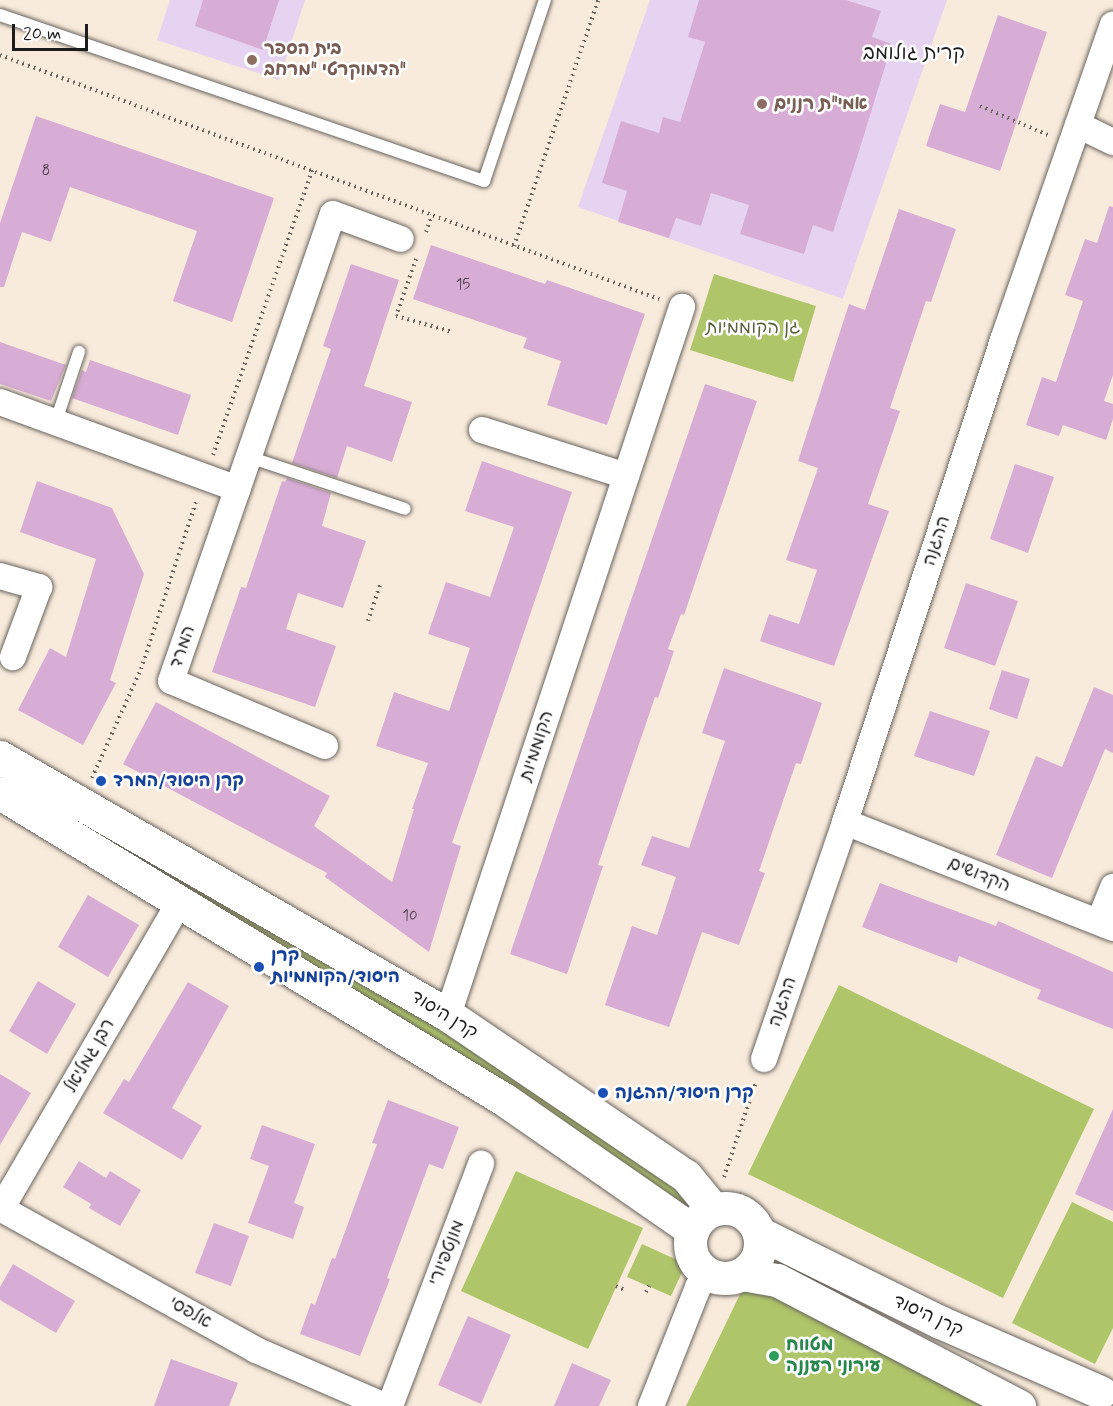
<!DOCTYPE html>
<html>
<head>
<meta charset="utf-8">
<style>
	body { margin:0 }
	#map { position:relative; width:1113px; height:1406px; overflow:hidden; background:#f9ebdb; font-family:Mynerve,"Playpen Sans Hebrew",sans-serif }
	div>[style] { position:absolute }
	.built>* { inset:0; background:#e5d3f1 }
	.green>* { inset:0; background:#afc569 }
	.building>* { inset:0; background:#d8add5 }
	.path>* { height:4px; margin-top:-2px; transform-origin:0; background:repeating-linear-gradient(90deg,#69645f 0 1.5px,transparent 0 6px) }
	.roads { filter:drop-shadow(0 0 2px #69645f) drop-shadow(0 0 2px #69645f) }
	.lane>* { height:12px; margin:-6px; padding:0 6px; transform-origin:6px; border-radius:6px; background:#fff }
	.street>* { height:26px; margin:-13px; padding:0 13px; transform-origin:13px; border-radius:13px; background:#fff }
	.secondary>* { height:33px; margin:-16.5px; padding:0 16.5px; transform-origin:16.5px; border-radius:16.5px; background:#fff }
	.secondary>.ring { margin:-16.5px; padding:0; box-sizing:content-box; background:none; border:33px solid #fff; border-radius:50% }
	.dots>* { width:16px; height:16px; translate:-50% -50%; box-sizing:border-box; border:3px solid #fff; border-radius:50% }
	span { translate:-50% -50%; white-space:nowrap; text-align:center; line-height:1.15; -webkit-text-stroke:5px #fff; paint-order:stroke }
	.number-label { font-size:15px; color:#4b404a }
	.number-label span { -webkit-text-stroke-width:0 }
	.education-label { font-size:18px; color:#785e54; font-weight:700 }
	.left { translate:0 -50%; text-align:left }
	.park-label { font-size:18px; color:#57603b }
	.street-label { font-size:18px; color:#1c1c1c }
	.transit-label { font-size:18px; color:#164399; font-weight:700 }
	.leisure-label { font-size:18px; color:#27864d; font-weight:700 }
	.neighbourhood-label { font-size:20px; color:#1c1c1c }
	.scale { position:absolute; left:12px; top:24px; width:76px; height:27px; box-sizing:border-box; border:3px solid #1c1c1c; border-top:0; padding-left:8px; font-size:18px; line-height:21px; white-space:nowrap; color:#1c1c1c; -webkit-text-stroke:4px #fff; paint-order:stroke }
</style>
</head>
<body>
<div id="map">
	<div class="built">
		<div style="clip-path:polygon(170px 0,305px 0,279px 80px,157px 40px)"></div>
		<div style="clip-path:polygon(650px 0,947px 0,843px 299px,578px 207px)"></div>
	</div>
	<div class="green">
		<div style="clip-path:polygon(714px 274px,816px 306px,793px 382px,690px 350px)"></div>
		<div style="clip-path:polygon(0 762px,442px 1018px,694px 1196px,680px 1209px,0 787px)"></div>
		<div style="clip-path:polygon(839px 985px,1094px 1109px,1003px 1298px,748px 1174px)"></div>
		<div style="clip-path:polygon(516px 1171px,643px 1228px,588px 1349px,461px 1291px)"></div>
		<div style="clip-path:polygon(1072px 1202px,1113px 1222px,1113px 1328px,1095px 1364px,1012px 1323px)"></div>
		<div style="clip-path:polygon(642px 1244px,686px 1264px,671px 1296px,627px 1277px)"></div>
		<div style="clip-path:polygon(745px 1284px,773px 1286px,997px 1406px,686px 1406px)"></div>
	</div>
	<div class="building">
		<div style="clip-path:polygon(203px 0,279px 0,263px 50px,195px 26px)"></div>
		<div style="clip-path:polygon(699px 0,846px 0,881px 11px,872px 37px,892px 44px,859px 151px,833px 232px,813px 225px,804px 254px,740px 234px,749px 205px,711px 193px,701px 226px,676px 218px,669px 238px,618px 222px,627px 191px,602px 183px,621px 121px,659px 133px,663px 117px,680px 122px,705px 42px,688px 37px)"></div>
		<div style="clip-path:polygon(998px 15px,1047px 32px,1000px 171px,926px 146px,940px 104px,965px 112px)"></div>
		<div style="clip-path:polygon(36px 116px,274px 198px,232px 322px,173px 301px,197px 231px,70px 187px,51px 242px,22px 232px,4px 287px,0 287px,0 223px)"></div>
		<div style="clip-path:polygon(1109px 206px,1113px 207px,1113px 375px,1104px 401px,1113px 404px,1113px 419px,1106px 440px,1063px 425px,1059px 436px,1026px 425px,1042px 377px,1056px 382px,1083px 301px,1065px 295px,1085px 239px,1097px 243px)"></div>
		<div style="clip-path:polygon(899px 209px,956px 229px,931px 302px,926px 301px,890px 408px,900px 411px,868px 504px,889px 511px,834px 666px,760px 641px,769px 614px,799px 624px,817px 570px,786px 560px,818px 468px,798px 461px,849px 304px,865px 310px)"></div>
		<div style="clip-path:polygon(431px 245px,545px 284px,547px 280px,645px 314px,607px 425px,547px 405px,561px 361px,523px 348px,527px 338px,413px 299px)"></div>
		<div style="clip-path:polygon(351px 264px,399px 280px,364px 386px,412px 402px,392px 462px,347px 446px,337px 478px,292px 463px,331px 349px,323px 346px)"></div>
		<div style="clip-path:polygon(0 342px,66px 365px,51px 401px,0 384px)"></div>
		<div style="clip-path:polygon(90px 360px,191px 395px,178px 435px,72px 398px,82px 370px,86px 372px)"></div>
		<div style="clip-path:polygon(705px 384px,757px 401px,684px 615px,681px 614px,668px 649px,674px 651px,658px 698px,655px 697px,598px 865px,603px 866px,567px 974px,510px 954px)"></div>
		<div style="clip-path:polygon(482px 461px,572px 492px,452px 843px,461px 846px,429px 952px,325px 877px,327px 873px,123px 764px,156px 702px,330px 796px,314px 826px,392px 882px,414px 809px,412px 809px,428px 763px,376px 746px,394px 692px,449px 711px,470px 648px,428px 634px,446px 582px,490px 597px,514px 527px,465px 511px)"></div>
		<div style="clip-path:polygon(1015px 464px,1054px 477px,1028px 553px,990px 539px)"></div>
		<div style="clip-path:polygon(287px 478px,331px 493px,322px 526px,366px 541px,343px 608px,298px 593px,286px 629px,336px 646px,315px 707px,212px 672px,241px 587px,246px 588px,282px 481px,285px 482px)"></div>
		<div style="clip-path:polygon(37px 481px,112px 508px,144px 574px,110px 680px,116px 683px,83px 745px,18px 710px,50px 648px,66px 657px,96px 559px,20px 532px)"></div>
		<div style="clip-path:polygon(966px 583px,1018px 601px,995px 666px,944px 648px)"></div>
		<div style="clip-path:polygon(724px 668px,822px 703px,801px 764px,796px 763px,759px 871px,765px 873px,739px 945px,702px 932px,669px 1027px,605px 1005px,632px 926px,657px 935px,676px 877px,641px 865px,652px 836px,689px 848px,725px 741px,702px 733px)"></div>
		<div style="clip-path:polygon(1002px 670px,1030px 679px,1017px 719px,989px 709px)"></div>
		<div style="clip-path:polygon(1094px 687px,1113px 695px,1113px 753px,1105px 749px,1052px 878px,996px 855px,1036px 756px,1062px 767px)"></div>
		<div style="clip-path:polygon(930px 711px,990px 731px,974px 776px,914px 756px)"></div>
		<div style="clip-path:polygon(880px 883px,996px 926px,998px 921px,1113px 972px,1113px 1029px,1037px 999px,1041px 990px,959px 956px,957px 963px,862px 927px)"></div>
		<div style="clip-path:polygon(88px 895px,139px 925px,108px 977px,58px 947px)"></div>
		<div style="clip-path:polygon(38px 981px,76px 1004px,47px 1054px,9px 1031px)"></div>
		<div style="clip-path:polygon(188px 982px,229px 1006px,172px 1108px,202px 1126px,182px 1160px,103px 1113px,124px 1079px,129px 1082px)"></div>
		<div style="clip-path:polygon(0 1074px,31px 1093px,0 1145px)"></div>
		<div style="clip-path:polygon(388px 1100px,459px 1127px,443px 1169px,429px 1164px,387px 1278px,390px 1279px,360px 1356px,300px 1334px,311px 1303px,315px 1305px,332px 1258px,335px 1259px,377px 1144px,372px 1143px)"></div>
		<div style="clip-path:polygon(1113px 1109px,1113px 1211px,1075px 1194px)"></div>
		<div style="clip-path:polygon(262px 1125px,315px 1144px,294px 1203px,304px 1207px,293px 1239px,248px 1223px,269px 1166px,250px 1159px)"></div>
		<div style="clip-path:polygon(79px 1161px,106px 1178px,110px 1171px,141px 1190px,120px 1226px,89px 1208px,91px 1204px,63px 1187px)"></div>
		<div style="clip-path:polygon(214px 1223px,249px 1236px,231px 1286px,195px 1273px)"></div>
		<div style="clip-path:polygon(13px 1264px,75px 1301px,56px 1333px,0 1300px,0 1287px)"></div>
		<div style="clip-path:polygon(468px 1316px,511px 1335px,481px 1404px,438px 1385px)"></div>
		<div style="clip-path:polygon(171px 1359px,238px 1383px,229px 1406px,154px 1406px)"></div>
		<div style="clip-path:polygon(572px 1363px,611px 1380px,599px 1406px,554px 1406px)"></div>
	</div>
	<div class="path">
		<div style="left:0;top:55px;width:703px;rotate:20.32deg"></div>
		<div style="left:980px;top:106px;width:74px;rotate:23.1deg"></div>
		<div style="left:426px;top:232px;width:18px;rotate:-71deg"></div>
		<div style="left:514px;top:246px;width:260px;rotate:-71.1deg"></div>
		<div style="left:416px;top:259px;width:60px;rotate:109.3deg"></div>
		<div style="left:396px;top:316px;width:59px;rotate:15.7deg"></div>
		<div style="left:213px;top:455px;width:302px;rotate:-70.8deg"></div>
		<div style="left:368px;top:621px;width:41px;rotate:-71.6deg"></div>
		<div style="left:92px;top:778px;width:120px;rotate:-65.8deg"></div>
		<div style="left:141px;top:669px;width:179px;rotate:-71.8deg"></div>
		<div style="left:724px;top:1177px;width:100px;rotate:-71.4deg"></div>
		<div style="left:739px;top:1194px;width:19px;rotate:28deg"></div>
		<div style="left:616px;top:1286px;width:10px;rotate:24deg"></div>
		<div style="left:646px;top:1292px;width:7px;rotate:-63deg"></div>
	</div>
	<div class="roads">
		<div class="lane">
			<div style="left:0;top:15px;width:512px;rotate:18.93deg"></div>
			<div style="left:484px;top:181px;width:191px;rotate:-71.4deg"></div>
			<div style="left:56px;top:421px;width:73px;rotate:-71.6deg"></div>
			<div style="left:249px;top:457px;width:164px;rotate:18.4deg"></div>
		</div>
		<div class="street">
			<div style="left:1078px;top:125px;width:39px;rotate:26deg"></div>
			<div style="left:0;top:402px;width:253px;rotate:20.1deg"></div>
			<div style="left:482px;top:430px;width:151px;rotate:17.7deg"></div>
			<div style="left:0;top:576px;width:41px;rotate:15.8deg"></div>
			<div style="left:39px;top:587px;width:75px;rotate:110.4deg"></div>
			<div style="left:325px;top:746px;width:167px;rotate:-157.1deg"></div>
			<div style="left:171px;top:681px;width:494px;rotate:-70.9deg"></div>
			<div style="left:333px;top:214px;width:72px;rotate:20.2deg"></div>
			<div style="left:845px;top:822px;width:288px;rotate:21.6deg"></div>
			<div style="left:1099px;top:922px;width:38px;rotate:-68deg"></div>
			<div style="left:448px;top:1015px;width:746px;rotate:-71.71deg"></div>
			<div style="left:764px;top:1059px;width:250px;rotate:-71.1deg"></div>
			<div style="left:845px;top:822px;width:507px;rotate:-71.85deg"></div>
			<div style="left:1003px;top:340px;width:334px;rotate:-70.8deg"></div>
			<div style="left:0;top:1208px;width:293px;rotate:29deg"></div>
			<div style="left:256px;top:1350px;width:141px;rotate:23.5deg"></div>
			<div style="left:1px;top:1209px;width:354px;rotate:-59.8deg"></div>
			<div style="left:390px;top:1406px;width:259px;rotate:-69.4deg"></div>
			<div style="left:651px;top:1406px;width:128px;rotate:-68.4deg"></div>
			<div style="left:698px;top:1287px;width:16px;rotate:-47deg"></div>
		</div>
		<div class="secondary">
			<div style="left:0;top:757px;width:517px;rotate:29.94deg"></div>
			<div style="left:448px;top:1015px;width:287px;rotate:34.1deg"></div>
			<div style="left:686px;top:1176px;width:43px;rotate:50.7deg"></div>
			<div style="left:0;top:793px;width:591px;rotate:31.3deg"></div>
			<div style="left:505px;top:1100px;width:228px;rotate:34.8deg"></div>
			<div class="ring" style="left:690px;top:1208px;width:37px;height:37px"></div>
			<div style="left:759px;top:1233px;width:202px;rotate:26.2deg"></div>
			<div style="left:940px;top:1322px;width:175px;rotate:23.6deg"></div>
			<div style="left:742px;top:1274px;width:36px;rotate:10deg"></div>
			<div style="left:777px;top:1280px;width:273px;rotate:27.5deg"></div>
		</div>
	</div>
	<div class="dots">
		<div style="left:252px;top:60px;background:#8d6e63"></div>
		<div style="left:762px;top:104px;background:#8d6e63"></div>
		<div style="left:101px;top:781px;background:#1a4fb4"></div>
		<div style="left:259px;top:967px;background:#1a4fb4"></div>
		<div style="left:603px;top:1093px;background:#1a4fb4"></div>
		<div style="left:774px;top:1356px;background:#2e9e5b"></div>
	</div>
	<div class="number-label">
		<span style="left:46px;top:172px">8</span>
		<span style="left:463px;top:286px">15</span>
		<span style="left:410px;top:917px">10</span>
	</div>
	<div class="education-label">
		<span class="left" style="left:264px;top:60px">בית הספר<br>הדמוקרטי "מרחב"</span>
		<span class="left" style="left:774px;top:104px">אמי"ת רננים</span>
	</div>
	<div class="park-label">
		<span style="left:753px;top:328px">גן הקוממיות</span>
	</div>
	<div class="street-label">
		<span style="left:937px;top:541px;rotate:-72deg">ההגנה</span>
		<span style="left:183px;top:647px;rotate:-71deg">המרד</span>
		<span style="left:537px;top:746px;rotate:-72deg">הקוממיות</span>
		<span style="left:979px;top:875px;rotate:22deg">הקדושים</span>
		<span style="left:783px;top:1002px;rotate:-71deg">ההגנה</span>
		<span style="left:444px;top:1015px;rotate:32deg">קרן היסוד</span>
		<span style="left:90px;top:1056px;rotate:-60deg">רבן גמליאל</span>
		<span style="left:447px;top:1253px;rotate:-69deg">מונטפיורי</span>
		<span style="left:190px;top:1313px;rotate:29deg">אלפסי</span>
		<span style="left:928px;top:1316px;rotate:25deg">קרן היסוד</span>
	</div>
	<div class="transit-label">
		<span class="left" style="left:113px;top:781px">קרן היסוד/המרד</span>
		<span class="left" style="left:271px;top:967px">קרן<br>היסוד/הקוממיות</span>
		<span class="left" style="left:615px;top:1093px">קרן היסוד/ההגנה</span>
	</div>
	<div class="leisure-label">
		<span class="left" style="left:786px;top:1356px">מטווח<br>עירוני רעננה</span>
	</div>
	<div class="neighbourhood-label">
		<span style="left:914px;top:53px">קרית גולומב</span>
	</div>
	<div class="scale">20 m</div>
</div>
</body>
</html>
